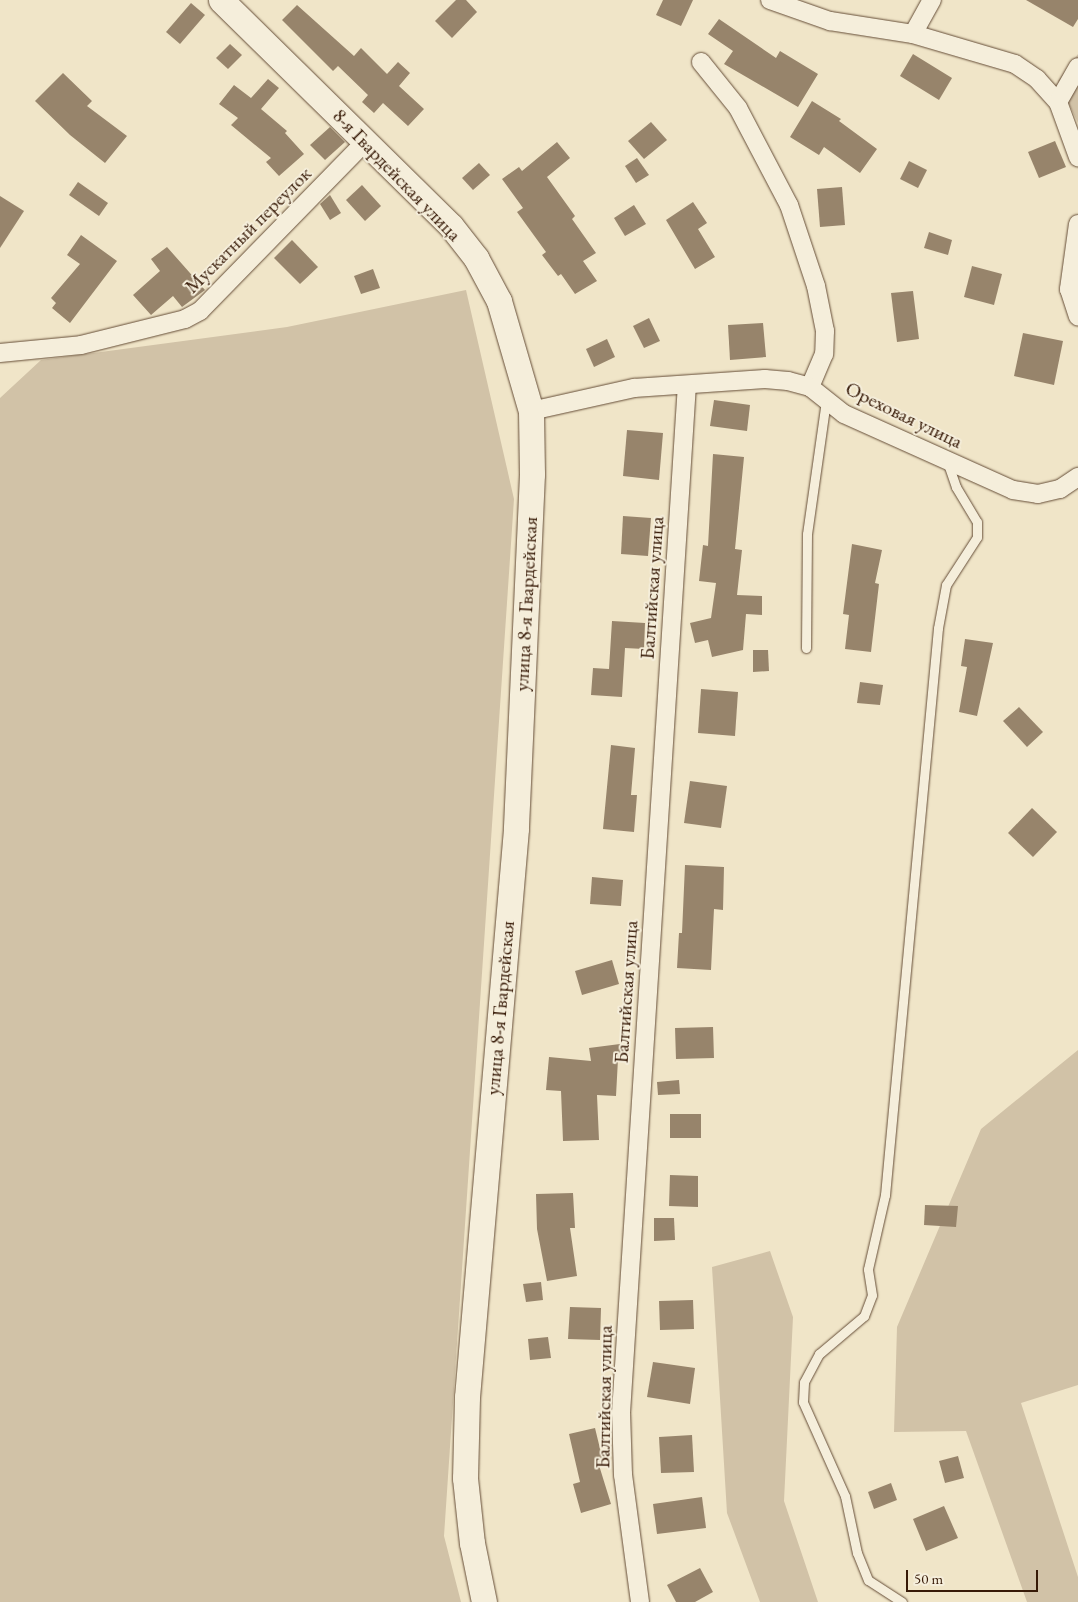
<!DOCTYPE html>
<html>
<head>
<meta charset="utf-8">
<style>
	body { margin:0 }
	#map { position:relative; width:1078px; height:1602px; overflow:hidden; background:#f0e5c8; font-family:"EB Garamond",serif }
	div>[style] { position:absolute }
	.green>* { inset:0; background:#d1c2a7 }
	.building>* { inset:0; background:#97846b }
	.roads { filter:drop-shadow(0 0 1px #654d37) drop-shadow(0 0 1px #654d37) }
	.lane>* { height:9px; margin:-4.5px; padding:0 4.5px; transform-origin:4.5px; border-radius:4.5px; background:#f5eedb }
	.street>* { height:18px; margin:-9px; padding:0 9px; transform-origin:9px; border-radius:9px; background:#f5eedb }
	.secondary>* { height:25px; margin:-12.5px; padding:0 12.5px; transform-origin:12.5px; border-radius:12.5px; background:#f5eedb }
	span { translate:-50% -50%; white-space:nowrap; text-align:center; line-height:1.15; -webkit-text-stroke:4px #f5eedb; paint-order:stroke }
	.street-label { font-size:20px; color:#371a07 }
	.scale { position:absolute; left:906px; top:1570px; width:132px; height:22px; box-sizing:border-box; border:2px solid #371a07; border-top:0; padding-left:6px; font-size:15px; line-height:18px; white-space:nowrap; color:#371a07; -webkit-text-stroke:4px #f5eedb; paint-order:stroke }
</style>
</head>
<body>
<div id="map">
	<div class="green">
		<div style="clip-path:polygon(1078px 54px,1078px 123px,1058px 81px)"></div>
		<div style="clip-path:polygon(466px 290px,514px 499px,444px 1536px,461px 1602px,0 1602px,0 398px,41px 360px,287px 327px)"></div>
		<div style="clip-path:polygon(1078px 1050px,1078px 1385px,1021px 1403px,1078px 1577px,1078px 1602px,1027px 1602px,966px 1431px,894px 1432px,897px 1327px,981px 1129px)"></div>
		<div style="clip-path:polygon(770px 1251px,793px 1317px,784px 1501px,818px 1602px,760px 1602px,727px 1513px,712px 1267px)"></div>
	</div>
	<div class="building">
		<div style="clip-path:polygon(456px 0,466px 0,477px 12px,452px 38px,435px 21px)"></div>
		<div style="clip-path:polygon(663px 0,693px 0,681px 26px,656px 15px)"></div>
		<div style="clip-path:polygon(1026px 0,1078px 0,1078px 19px,1073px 27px)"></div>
		<div style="clip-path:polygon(191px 3px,205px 15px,180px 44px,166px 32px)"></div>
		<div style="clip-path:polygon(297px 5px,354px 56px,361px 48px,387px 74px,398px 62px,410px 73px,399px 86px,424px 109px,408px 126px,383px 103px,374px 113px,362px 102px,368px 95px,338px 66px,333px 71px,282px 20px)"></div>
		<div style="clip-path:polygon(719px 19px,776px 58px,780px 51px,818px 74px,798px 107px,724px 64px,733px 51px,708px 34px)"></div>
		<div style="clip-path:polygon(230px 44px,242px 55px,228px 69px,216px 58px)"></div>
		<div style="clip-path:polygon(913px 54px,952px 78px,939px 100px,900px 76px)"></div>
		<div style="clip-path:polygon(63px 73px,92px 101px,87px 106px,127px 136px,105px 163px,70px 135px,35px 101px)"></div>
		<div style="clip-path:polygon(268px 79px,279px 88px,261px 109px,287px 131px,285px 133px,304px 154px,279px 176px,266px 162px,271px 158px,231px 125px,238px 118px,219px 104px,234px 85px,251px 98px)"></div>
		<div style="clip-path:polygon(812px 101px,841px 119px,839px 121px,877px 149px,860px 173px,824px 147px,819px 155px,790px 137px)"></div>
		<div style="clip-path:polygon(651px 122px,667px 140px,644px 159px,628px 141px)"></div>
		<div style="clip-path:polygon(330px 127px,345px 142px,325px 160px,310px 145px)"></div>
		<div style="clip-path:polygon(1055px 141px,1066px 167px,1039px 178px,1028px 152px)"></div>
		<div style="clip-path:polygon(557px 142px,570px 158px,547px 177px,575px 216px,572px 219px,596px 253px,583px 261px,597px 281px,575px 294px,561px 274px,558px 276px,542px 255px,546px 252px,517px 212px,523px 208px,502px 179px,519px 167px,522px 171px)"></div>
		<div style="clip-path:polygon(637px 158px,649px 175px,636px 183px,625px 166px)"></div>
		<div style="clip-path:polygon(909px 161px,927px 170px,918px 188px,900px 179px)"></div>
		<div style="clip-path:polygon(479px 163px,490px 175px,473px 190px,462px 178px)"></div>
		<div style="clip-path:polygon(78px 182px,108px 203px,99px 216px,69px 195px)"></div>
		<div style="clip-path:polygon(362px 185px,381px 206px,365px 221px,346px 200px)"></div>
		<div style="clip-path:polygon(842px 187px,845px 225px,820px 227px,817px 189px)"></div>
		<div style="clip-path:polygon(330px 195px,341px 213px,330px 220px,320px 204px)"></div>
		<div style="clip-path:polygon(0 196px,24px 211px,0 248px)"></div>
		<div style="clip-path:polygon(693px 202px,707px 223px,698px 229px,715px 257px,695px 269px,666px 220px)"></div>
		<div style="clip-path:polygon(634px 205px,646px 224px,625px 236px,614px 218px)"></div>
		<div style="clip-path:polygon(929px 232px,952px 240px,948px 255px,924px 248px)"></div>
		<div style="clip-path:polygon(81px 235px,117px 261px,70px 323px,52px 308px,56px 303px,51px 298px,80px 264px,67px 255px)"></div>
		<div style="clip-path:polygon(292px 240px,318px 267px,300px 284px,274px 258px)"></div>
		<div style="clip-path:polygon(167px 247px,205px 290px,182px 307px,173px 296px,151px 315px,133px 295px,160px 271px,151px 259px)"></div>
		<div style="clip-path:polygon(972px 266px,1002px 274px,994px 305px,964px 297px)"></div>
		<div style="clip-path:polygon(373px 269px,380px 288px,361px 294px,354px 276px)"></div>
		<div style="clip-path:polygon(913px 291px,919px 339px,897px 342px,891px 293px)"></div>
		<div style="clip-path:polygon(649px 318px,660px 341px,644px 348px,633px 326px)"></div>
		<div style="clip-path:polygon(763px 323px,766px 357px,730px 360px,728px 325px)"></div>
		<div style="clip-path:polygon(1023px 333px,1063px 341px,1054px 385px,1014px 376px)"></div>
		<div style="clip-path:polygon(607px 339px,615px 357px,594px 367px,586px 349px)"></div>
		<div style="clip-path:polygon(714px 400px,750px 405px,747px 431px,710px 426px)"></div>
		<div style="clip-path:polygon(627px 430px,663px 433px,659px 480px,623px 476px)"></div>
		<div style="clip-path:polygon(713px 454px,744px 457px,735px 549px,742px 550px,737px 595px,762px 596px,762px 615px,746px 614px,743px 650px,712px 657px,708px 640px,695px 643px,690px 623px,711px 618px,716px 583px,699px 581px,703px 545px,708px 546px)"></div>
		<div style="clip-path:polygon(623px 516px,651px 518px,648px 556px,621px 554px)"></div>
		<div style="clip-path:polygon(852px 544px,882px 550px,875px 583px,879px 584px,871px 652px,845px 649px,849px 615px,843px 614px)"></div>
		<div style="clip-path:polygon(612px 621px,645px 623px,644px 649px,625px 648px,622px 697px,591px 695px,593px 668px,609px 669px)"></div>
		<div style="clip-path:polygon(965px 639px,993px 643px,977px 716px,959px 712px,967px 667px,961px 666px)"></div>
		<div style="clip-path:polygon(753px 650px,768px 650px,769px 671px,753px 672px)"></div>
		<div style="clip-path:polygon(860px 682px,883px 685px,880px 705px,857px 703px)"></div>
		<div style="clip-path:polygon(701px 689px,738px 692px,735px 736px,698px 733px)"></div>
		<div style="clip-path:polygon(1019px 707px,1043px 732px,1027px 747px,1003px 721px)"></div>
		<div style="clip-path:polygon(611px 745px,635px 748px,631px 795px,637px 795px,634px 832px,603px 829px)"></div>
		<div style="clip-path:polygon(690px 781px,727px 786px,721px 828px,684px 823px)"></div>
		<div style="clip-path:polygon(1032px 808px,1057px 832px,1033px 857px,1008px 833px)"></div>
		<div style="clip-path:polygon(685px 865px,724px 867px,723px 910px,714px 909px,711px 970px,677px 968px,679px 933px,682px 933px)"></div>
		<div style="clip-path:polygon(592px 877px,623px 880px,621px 906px,590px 904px)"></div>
		<div style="clip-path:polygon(612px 960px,619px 984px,582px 995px,575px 971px)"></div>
		<div style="clip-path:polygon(713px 1027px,714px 1058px,676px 1059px,675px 1028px)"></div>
		<div style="clip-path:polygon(620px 1044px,622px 1058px,618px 1059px,616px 1096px,597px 1095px,599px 1140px,563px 1141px,561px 1091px,546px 1090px,549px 1057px,591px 1061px,589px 1048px)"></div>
		<div style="clip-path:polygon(679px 1080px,680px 1094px,658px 1095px,657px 1082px)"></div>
		<div style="clip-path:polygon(670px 1114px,701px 1114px,701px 1138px,670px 1138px)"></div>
		<div style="clip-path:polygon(670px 1175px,698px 1176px,698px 1207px,669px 1206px)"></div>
		<div style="clip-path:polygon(573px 1193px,575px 1228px,570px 1228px,577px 1276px,547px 1281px,537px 1229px,536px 1194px)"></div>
		<div style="clip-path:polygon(925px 1205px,958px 1206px,956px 1227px,924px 1225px)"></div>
		<div style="clip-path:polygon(654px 1218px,674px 1218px,675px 1240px,654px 1241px)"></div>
		<div style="clip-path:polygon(541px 1282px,543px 1300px,526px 1302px,523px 1284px)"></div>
		<div style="clip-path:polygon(693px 1300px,694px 1329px,660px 1330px,659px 1301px)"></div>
		<div style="clip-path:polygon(570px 1307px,601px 1308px,600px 1340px,568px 1339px)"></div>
		<div style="clip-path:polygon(548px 1337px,551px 1358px,530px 1360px,528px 1339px)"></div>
		<div style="clip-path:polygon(653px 1362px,695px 1368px,690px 1404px,647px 1397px)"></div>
		<div style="clip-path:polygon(595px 1428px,603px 1461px,598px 1462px,611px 1504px,581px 1513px,573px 1484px,580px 1482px,569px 1434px)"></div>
		<div style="clip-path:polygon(692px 1435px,694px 1472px,661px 1473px,659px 1437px)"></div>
		<div style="clip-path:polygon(958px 1456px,964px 1478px,945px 1483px,939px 1461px)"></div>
		<div style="clip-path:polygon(891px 1483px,897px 1500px,874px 1509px,868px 1492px)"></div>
		<div style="clip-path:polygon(702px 1497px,706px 1528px,657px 1534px,653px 1504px)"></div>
		<div style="clip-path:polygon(944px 1506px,958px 1538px,926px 1551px,913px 1519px)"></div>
		<div style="clip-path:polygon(700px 1568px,713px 1592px,695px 1602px,676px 1602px,667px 1585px)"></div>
	</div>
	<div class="roads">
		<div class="lane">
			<div style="left:806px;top:648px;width:114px;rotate:-89.5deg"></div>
			<div style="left:807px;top:534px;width:135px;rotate:-81.9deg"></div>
			<div style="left:902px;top:1602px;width:40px;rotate:-147.1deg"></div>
			<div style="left:868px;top:1580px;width:29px;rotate:-112deg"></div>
			<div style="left:857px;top:1553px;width:58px;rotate:-101.9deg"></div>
			<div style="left:845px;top:1496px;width:103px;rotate:-114.1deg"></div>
			<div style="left:803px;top:1402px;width:20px;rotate:-87deg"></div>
			<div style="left:804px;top:1382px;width:32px;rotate:-62deg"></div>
			<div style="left:819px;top:1354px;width:59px;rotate:-40.2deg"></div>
			<div style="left:864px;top:1316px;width:22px;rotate:-69deg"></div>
			<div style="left:872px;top:1295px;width:26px;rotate:-99deg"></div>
			<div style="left:868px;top:1269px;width:76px;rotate:-77.1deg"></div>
			<div style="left:885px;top:1195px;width:569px;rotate:-84.66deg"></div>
			<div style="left:938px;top:628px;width:44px;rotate:-79.5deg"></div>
			<div style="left:946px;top:585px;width:57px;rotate:-57.1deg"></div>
			<div style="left:977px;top:537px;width:15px;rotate:-90deg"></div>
			<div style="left:977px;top:522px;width:41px;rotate:-121deg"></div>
			<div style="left:956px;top:487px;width:28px;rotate:-109deg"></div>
		</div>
		<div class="street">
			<div style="left:770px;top:0;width:64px;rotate:19.3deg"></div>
			<div style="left:830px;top:21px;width:84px;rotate:8.9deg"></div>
			<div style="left:913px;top:34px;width:106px;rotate:16.4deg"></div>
			<div style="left:1015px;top:64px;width:27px;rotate:34deg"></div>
			<div style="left:1037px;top:79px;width:31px;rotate:48deg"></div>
			<div style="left:1058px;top:102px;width:59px;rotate:70deg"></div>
			<div style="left:913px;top:34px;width:39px;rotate:-61deg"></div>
			<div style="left:701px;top:62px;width:59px;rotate:51.2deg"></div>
			<div style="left:738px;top:108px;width:110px;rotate:62.3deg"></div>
			<div style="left:789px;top:205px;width:85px;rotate:71.6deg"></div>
			<div style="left:816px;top:286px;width:46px;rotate:78.7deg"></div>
			<div style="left:825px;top:331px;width:23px;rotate:92deg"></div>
			<div style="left:824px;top:354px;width:36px;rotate:113deg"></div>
			<div style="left:1058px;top:102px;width:40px;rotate:-60.3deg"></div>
			<div style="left:1078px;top:224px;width:66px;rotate:97.9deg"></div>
			<div style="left:1069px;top:289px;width:29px;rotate:72deg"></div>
			<div style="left:0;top:353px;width:81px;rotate:-5.6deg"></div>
			<div style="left:81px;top:345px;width:107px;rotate:-14deg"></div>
			<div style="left:185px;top:319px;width:17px;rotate:-28deg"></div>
			<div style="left:200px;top:311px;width:238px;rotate:-45.7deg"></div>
			<div style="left:531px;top:411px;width:106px;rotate:-12.6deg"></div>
			<div style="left:634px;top:388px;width:131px;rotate:-3.9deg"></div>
			<div style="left:765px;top:379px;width:23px;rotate:5deg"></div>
			<div style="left:788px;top:381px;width:23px;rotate:15deg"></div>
			<div style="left:810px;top:387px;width:43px;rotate:38.5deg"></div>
			<div style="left:844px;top:414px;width:185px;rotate:24.2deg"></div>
			<div style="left:1013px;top:490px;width:25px;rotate:9deg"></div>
			<div style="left:1038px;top:494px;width:23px;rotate:-13deg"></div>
			<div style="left:1060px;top:489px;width:22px;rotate:-34deg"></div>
			<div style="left:640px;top:1602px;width:128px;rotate:-97.6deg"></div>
			<div style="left:623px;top:1475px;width:62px;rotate:-91.8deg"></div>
			<div style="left:621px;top:1413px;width:1030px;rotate:-86.33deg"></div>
		</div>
		<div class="secondary">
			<div style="left:221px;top:0;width:322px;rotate:44.5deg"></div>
			<div style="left:451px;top:226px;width:41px;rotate:52deg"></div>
			<div style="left:476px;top:258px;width:49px;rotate:61.9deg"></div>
			<div style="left:499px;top:301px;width:115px;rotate:73.8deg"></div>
			<div style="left:531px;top:411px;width:63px;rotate:89.1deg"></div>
			<div style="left:532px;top:474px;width:355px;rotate:92.6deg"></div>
			<div style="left:516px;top:829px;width:570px;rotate:94.93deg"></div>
			<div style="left:467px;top:1397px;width:81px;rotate:91.4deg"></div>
			<div style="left:465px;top:1478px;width:65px;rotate:83.9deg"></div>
			<div style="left:472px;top:1543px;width:60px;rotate:78.5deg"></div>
		</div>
	</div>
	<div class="street-label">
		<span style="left:397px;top:175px;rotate:46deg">8-я Гвардейская улица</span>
		<span style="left:248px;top:230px;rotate:-45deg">Мускатный переулок</span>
		<span style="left:904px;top:415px;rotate:26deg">Ореховая улица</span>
		<span style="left:652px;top:588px;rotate:-86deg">Балтийская улица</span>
		<span style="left:526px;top:604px;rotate:-87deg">улица 8-я Гвардейская</span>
		<span style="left:626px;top:992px;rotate:-86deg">Балтийская улица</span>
		<span style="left:500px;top:1008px;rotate:-85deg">улица 8-я Гвардейская</span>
		<span style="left:604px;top:1397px;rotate:-89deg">Балтийская улица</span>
	</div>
	<div class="scale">50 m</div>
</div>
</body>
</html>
